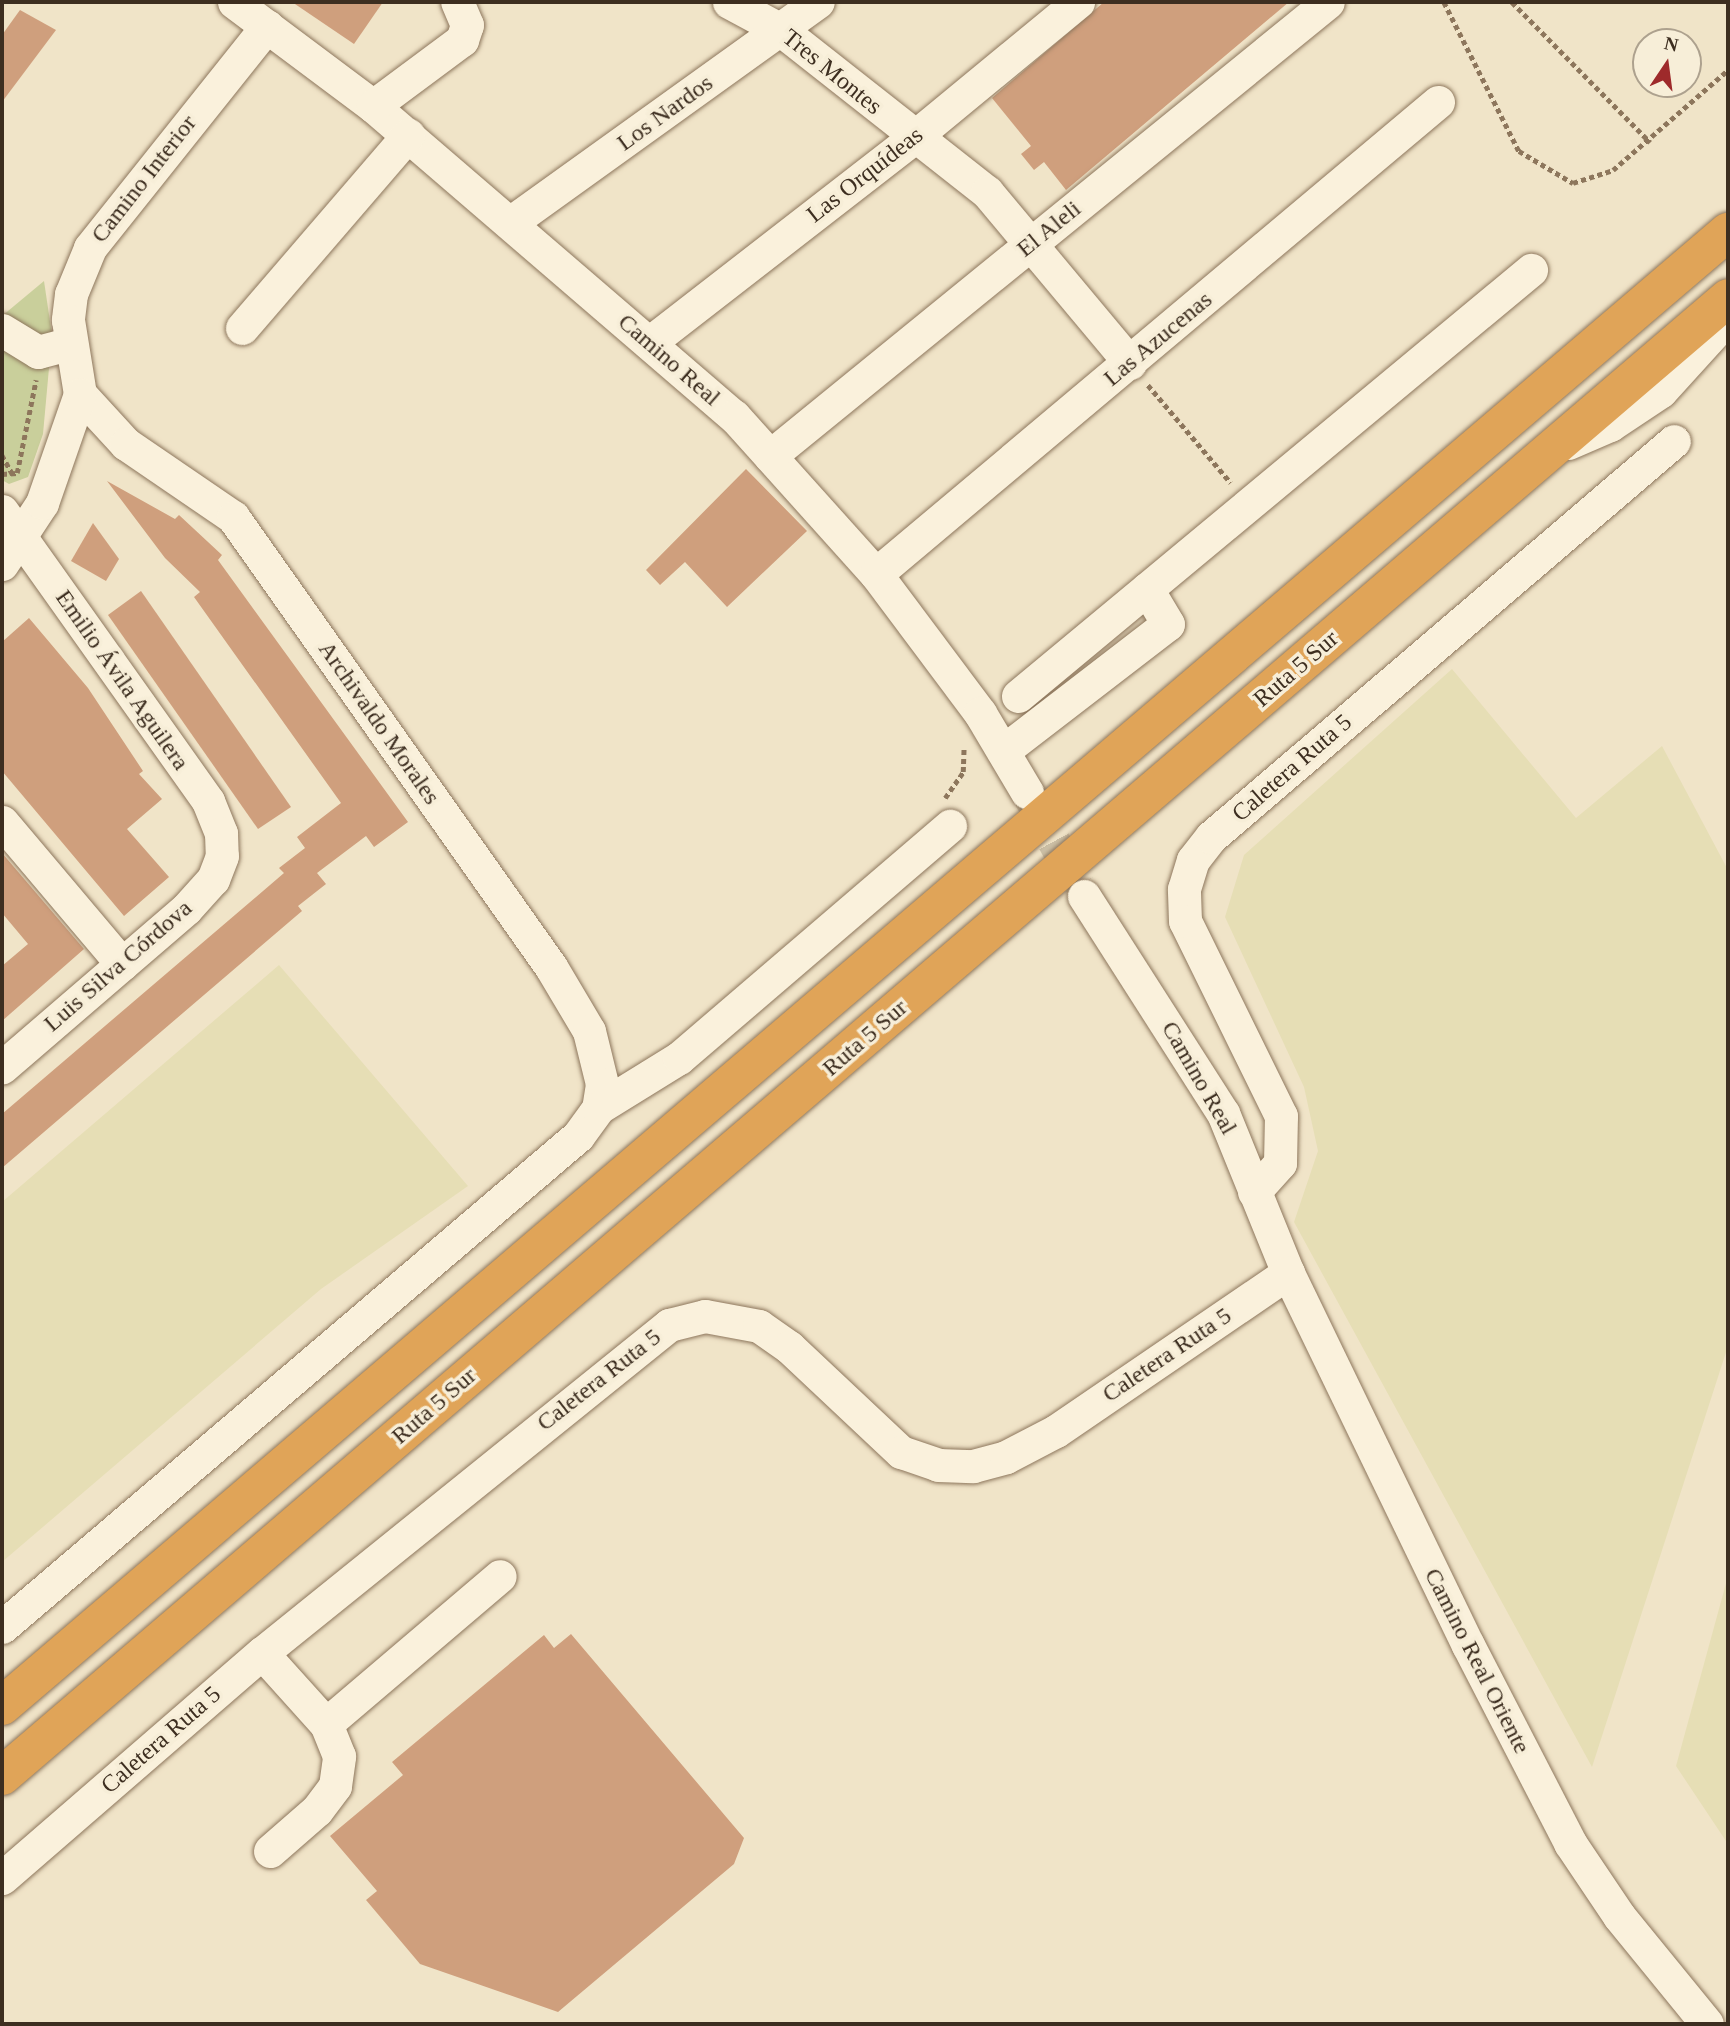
<!DOCTYPE html>
<html>
<head>
<meta charset="utf-8">
<style>
	body { margin:0 }
	#map { position:relative; width:1730px; height:2026px; overflow:hidden; background:#f0e4c8; font-family:"Times New Roman",serif }
	div>[style] { position:absolute }
	.farmland>* { inset:0; background:#e6deb5 }
	.green>* { inset:0; background:#c9cf9b }
	.building>* { inset:0; background:#cf9f7d }
	.minor-tunnel>* { height:33px; margin-top:-16.5px; transform-origin:0; background:repeating-linear-gradient(90deg,#ccc0a6 0 33px,transparent 0 50px) }
	.path>* { height:4.5px; margin-top:-2.25px; transform-origin:0; background:repeating-linear-gradient(90deg,#8d765c 0 5px,transparent 0 8.5px) }
	.roads { filter:drop-shadow(0 0 2px #8d765c) drop-shadow(0 0 2px #8d765c) }
	.minor>* { height:33px; margin:-16.5px; padding:0 16.5px; transform-origin:16.5px; border-radius:16.5px; background:#faf1dc }
	.highway>* { height:38px; margin:-19px; padding:0 19px; transform-origin:19px; border-radius:19px; background:#e0a458 }
	span { translate:-50% -50%; white-space:nowrap; text-align:center; line-height:1.15; -webkit-text-stroke:7px #f7eed8; paint-order:stroke }
	.street-label { font-size:24px; color:#3d2e20 }
	.frame { position:absolute; inset:0; border:4px solid #3d2e20; pointer-events:none }
	.north { position:absolute; left:1632px; top:28px; width:70px; height:70px; box-sizing:border-box; background:#f7eed8; border:2px solid #ada18e; border-radius:50%; rotate:13deg; font-size:19px; font-weight:700; line-height:28px; text-align:center; color:#3d2e20 }
	.north::after { content:''; display:block; margin:auto; width:24px; height:32px; background:#9e2a2b; clip-path:polygon(50% 0,100% 100%,50% 72%,0 100%) }
</style>
</head>
<body>
<div id="map">
	<div class="farmland">
		<div style="clip-path:polygon(1452px 669px,1576px 818px,1662px 746px,1728px 870px,1728px 1346px,1592px 1767px,1294px 1222px,1318px 1151px,1304px 1087px,1225px 917px,1244px 855px)"></div>
		<div style="clip-path:polygon(279px 965px,468px 1186px,321px 1289px,2px 1562px,2px 1202px)"></div>
		<div style="clip-path:polygon(1728px 1576px,1728px 1844px,1676px 1766px)"></div>
	</div>
	<div class="green">
		<div style="clip-path:polygon(44px 281px,52px 335px,43px 434px,28px 477px,9px 484px,2px 480px,2px 316px)"></div>
	</div>
	<div class="building">
		<div style="clip-path:polygon(292px 2px,383px 2px,354px 44px)"></div>
		<div style="clip-path:polygon(1104px 2px,1289px 2px,1066px 190px,1044px 162px,1034px 170px,1021px 154px,1031px 146px,992px 98px)"></div>
		<div style="clip-path:polygon(20px 10px,56px 30px,2px 102px,2px 35px)"></div>
		<div style="clip-path:polygon(746px 469px,807px 531px,727px 607px,685px 562px,660px 585px,646px 570px)"></div>
		<div style="clip-path:polygon(107px 481px,175px 519px,179px 515px,222px 555px,218px 560px,408px 822px,374px 847px,366px 836px,317px 873px,326px 884px,298px 906px,302px 911px,2px 1168px,2px 1114px,284px 873px,279px 868px,305px 848px,297px 837px,341px 803px,194px 597px,200px 592px,165px 558px)"></div>
		<div style="clip-path:polygon(93px 523px,119px 559px,106px 581px,71px 561px)"></div>
		<div style="clip-path:polygon(141px 591px,291px 807px,258px 829px,108px 615px)"></div>
		<div style="clip-path:polygon(29px 618px,88px 688px,143px 771px,139px 774px,162px 799px,127px 829px,169px 877px,124px 916px,2px 771px,2px 642px)"></div>
		<div style="clip-path:polygon(2px 853px,84px 949px,2px 1021px,2px 966px,28px 944px,2px 913px)"></div>
		<div style="clip-path:polygon(571px 1634px,744px 1838px,734px 1864px,558px 2012px,420px 1964px,366px 1900px,377px 1891px,330px 1836px,403px 1775px,392px 1762px,544px 1635px,554px 1648px)"></div>
	</div>
	<div class="minor-tunnel">
		<div style="left:1030px;top:797px;width:100px;rotate:61.4deg"></div>
	</div>
	<div class="path">
		<div style="left:1444px;top:2px;width:167px;rotate:63.3deg"></div>
		<div style="left:1519px;top:151px;width:63px;rotate:30.7deg"></div>
		<div style="left:1573px;top:183px;width:42px;rotate:-18deg"></div>
		<div style="left:1613px;top:170px;width:152px;rotate:-41deg"></div>
		<div style="left:1512px;top:2px;width:197px;rotate:45.4deg"></div>
		<div style="left:1148px;top:385px;width:128px;rotate:49.7deg"></div>
		<div style="left:2px;top:455px;width:23px;rotate:61deg"></div>
		<div style="left:17px;top:473px;width:95px;rotate:-78.5deg"></div>
		<div style="left:2px;top:474px;width:15px;rotate:-4deg"></div>
		<div style="left:945px;top:798px;width:32px;rotate:-55deg"></div>
		<div style="left:963px;top:772px;width:24px;rotate:-88deg"></div>
	</div>
	<div class="roads">
		<div class="minor">
			<div style="left:234px;top:2px;width:174px;rotate:36.8deg"></div>
			<div style="left:373px;top:106px;width:476px;rotate:40.7deg"></div>
			<div style="left:734px;top:416px;width:212px;rotate:48.1deg"></div>
			<div style="left:876px;top:574px;width:174px;rotate:53.2deg"></div>
			<div style="left:980px;top:713px;width:92px;rotate:59.3deg"></div>
			<div style="left:729px;top:2px;width:59px;rotate:28.3deg"></div>
			<div style="left:781px;top:30px;width:262px;rotate:38.2deg"></div>
			<div style="left:987px;top:192px;width:223px;rotate:50.1deg"></div>
			<div style="left:267px;top:26px;width:284px;rotate:128.6deg"></div>
			<div style="left:90px;top:248px;width:50px;rotate:112.4deg"></div>
			<div style="left:71px;top:294px;width:26px;rotate:97deg"></div>
			<div style="left:68px;top:320px;width:75px;rotate:80.8deg"></div>
			<div style="left:80px;top:394px;width:68px;rotate:47.4deg"></div>
			<div style="left:126px;top:444px;width:130px;rotate:34.3deg"></div>
			<div style="left:233px;top:517px;width:551px;rotate:54.75deg"></div>
			<div style="left:551px;top:967px;width:74px;rotate:59.3deg"></div>
			<div style="left:589px;top:1031px;width:55px;rotate:76.2deg"></div>
			<div style="left:602px;top:1084px;width:24px;rotate:99deg"></div>
			<div style="left:373px;top:106px;width:111px;rotate:-36.6deg"></div>
			<div style="left:462px;top:40px;width:16px;rotate:-72deg"></div>
			<div style="left:467px;top:25px;width:25px;rotate:-113deg"></div>
			<div style="left:510px;top:223px;width:379px;rotate:-35.7deg"></div>
			<div style="left:242px;top:328px;width:255px;rotate:-49.3deg"></div>
			<div style="left:2px;top:330px;width:42px;rotate:31.4deg"></div>
			<div style="left:38px;top:352px;width:31px;rotate:-15deg"></div>
			<div style="left:649px;top:343px;width:334px;rotate:-37.8deg"></div>
			<div style="left:913px;top:138px;width:214px;rotate:-39.5deg"></div>
			<div style="left:1568px;top:443px;width:46px;rotate:-23.2deg"></div>
			<div style="left:1610px;top:425px;width:61px;rotate:-33.7deg"></div>
			<div style="left:1661px;top:391px;width:100px;rotate:-47.8deg"></div>
			<div style="left:770px;top:456px;width:719px;rotate:-39.13deg"></div>
			<div style="left:2px;top:511px;width:356px;rotate:54.6deg"></div>
			<div style="left:208px;top:801px;width:35px;rotate:68deg"></div>
			<div style="left:221px;top:833px;width:23px;rotate:88deg"></div>
			<div style="left:222px;top:856px;width:25px;rotate:111deg"></div>
			<div style="left:213px;top:879px;width:40px;rotate:132deg"></div>
			<div style="left:186px;top:909px;width:243px;rotate:139.3deg"></div>
			<div style="left:2px;top:564px;width:73px;rotate:-56.7deg"></div>
			<div style="left:42px;top:503px;width:115px;rotate:-70.8deg"></div>
			<div style="left:876px;top:574px;width:734px;rotate:-40.03deg"></div>
			<div style="left:1018px;top:696px;width:667px;rotate:-39.71deg"></div>
			<div style="left:1003px;top:751px;width:208px;rotate:-37.6deg"></div>
			<div style="left:1168px;top:624px;width:41px;rotate:-121deg"></div>
			<div style="left:2px;top:822px;width:186px;rotate:49.8deg"></div>
			<div style="left:1084px;top:896px;width:258px;rotate:57.4deg"></div>
			<div style="left:1223px;top:1113px;width:173px;rotate:67.9deg"></div>
			<div style="left:1288px;top:1273px;width:413px;rotate:64.2deg"></div>
			<div style="left:1468px;top:1645px;width:223px;rotate:62.7deg"></div>
			<div style="left:1570px;top:1843px;width:88px;rotate:56.1deg"></div>
			<div style="left:1619px;top:1916px;width:139px;rotate:50.8deg"></div>
			<div style="left:1254px;top:1192px;width:39px;rotate:-48deg"></div>
			<div style="left:1280px;top:1163px;width:47px;rotate:-88.8deg"></div>
			<div style="left:1281px;top:1116px;width:217px;rotate:-116.2deg"></div>
			<div style="left:1185px;top:921px;width:32px;rotate:-92deg"></div>
			<div style="left:1184px;top:889px;width:30px;rotate:-73deg"></div>
			<div style="left:1193px;top:860px;width:29px;rotate:-52deg"></div>
			<div style="left:1211px;top:837px;width:609px;rotate:-40.54deg"></div>
			<div style="left:2px;top:1627px;width:757px;rotate:-40.45deg"></div>
			<div style="left:578px;top:1136px;width:34px;rotate:-54deg"></div>
			<div style="left:598px;top:1108px;width:95px;rotate:-31.7deg"></div>
			<div style="left:679px;top:1058px;width:357px;rotate:-40.6deg"></div>
			<div style="left:262px;top:1653px;width:96px;rotate:48deg"></div>
			<div style="left:270px;top:1851px;width:62px;rotate:-41.1deg"></div>
			<div style="left:317px;top:1810px;width:30px;rotate:-53deg"></div>
			<div style="left:335px;top:1786px;width:30px;rotate:-82deg"></div>
			<div style="left:339px;top:1756px;width:35px;rotate:-112deg"></div>
			<div style="left:326px;top:1724px;width:228px;rotate:-40.4deg"></div>
			<div style="left:2px;top:1878px;width:344px;rotate:-40.9deg"></div>
			<div style="left:262px;top:1653px;width:523px;rotate:-38.87deg"></div>
			<div style="left:669px;top:1325px;width:37px;rotate:-14deg"></div>
			<div style="left:705px;top:1316px;width:55px;rotate:10.5deg"></div>
			<div style="left:759px;top:1326px;width:37px;rotate:35deg"></div>
			<div style="left:789px;top:1347px;width:154px;rotate:43.2deg"></div>
			<div style="left:901px;top:1452px;width:39px;rotate:19deg"></div>
			<div style="left:938px;top:1465px;width:35px;rotate:2deg"></div>
			<div style="left:973px;top:1466px;width:34px;rotate:-15deg"></div>
			<div style="left:1006px;top:1457px;width:56px;rotate:-27.5deg"></div>
			<div style="left:1056px;top:1431px;width:281px;rotate:-34.3deg"></div>
		</div>
		<div class="highway">
			<div style="left:2px;top:1706px;width:2270px;rotate:-40.5deg"></div>
			<div style="left:2px;top:1776px;width:2272px;rotate:-40.57deg"></div>
		</div>
	</div>
	<div class="street-label">
		<span style="left:832px;top:72px;rotate:39deg">Tres Montes</span>
		<span style="left:665px;top:113px;rotate:-36deg">Los Nardos</span>
		<span style="left:865px;top:175px;rotate:-38deg">Las Orquídeas</span>
		<span style="left:144px;top:179px;rotate:-52deg">Camino Interior</span>
		<span style="left:1049px;top:229px;rotate:-39deg">El Aleli</span>
		<span style="left:1158px;top:339px;rotate:-40deg">Las Azucenas</span>
		<span style="left:669px;top:360px;rotate:41deg">Camino Real</span>
		<span style="left:1296px;top:669px;rotate:-41deg">Ruta 5 Sur</span>
		<span style="left:122px;top:680px;rotate:55deg">Emilio Ávila Aguilera</span>
		<span style="left:379px;top:723px;rotate:55deg">Archivaldo Morales</span>
		<span style="left:1292px;top:768px;rotate:-41deg">Caletera Ruta 5</span>
		<span style="left:118px;top:966px;rotate:-41deg">Luis Silva Córdova</span>
		<span style="left:865px;top:1038px;rotate:-41deg">Ruta 5 Sur</span>
		<span style="left:1199px;top:1078px;rotate:60deg">Camino Real</span>
		<span style="left:1167px;top:1355px;rotate:-34deg">Caletera Ruta 5</span>
		<span style="left:599px;top:1380px;rotate:-38deg">Caletera Ruta 5</span>
		<span style="left:434px;top:1406px;rotate:-41deg">Ruta 5 Sur</span>
		<span style="left:1477px;top:1661px;rotate:63deg">Camino Real Oriente</span>
		<span style="left:161px;top:1740px;rotate:-41deg">Caletera Ruta 5</span>
	</div>
	<div class="frame"></div>
	<div class="north">N</div>
</div>
</body>
</html>
